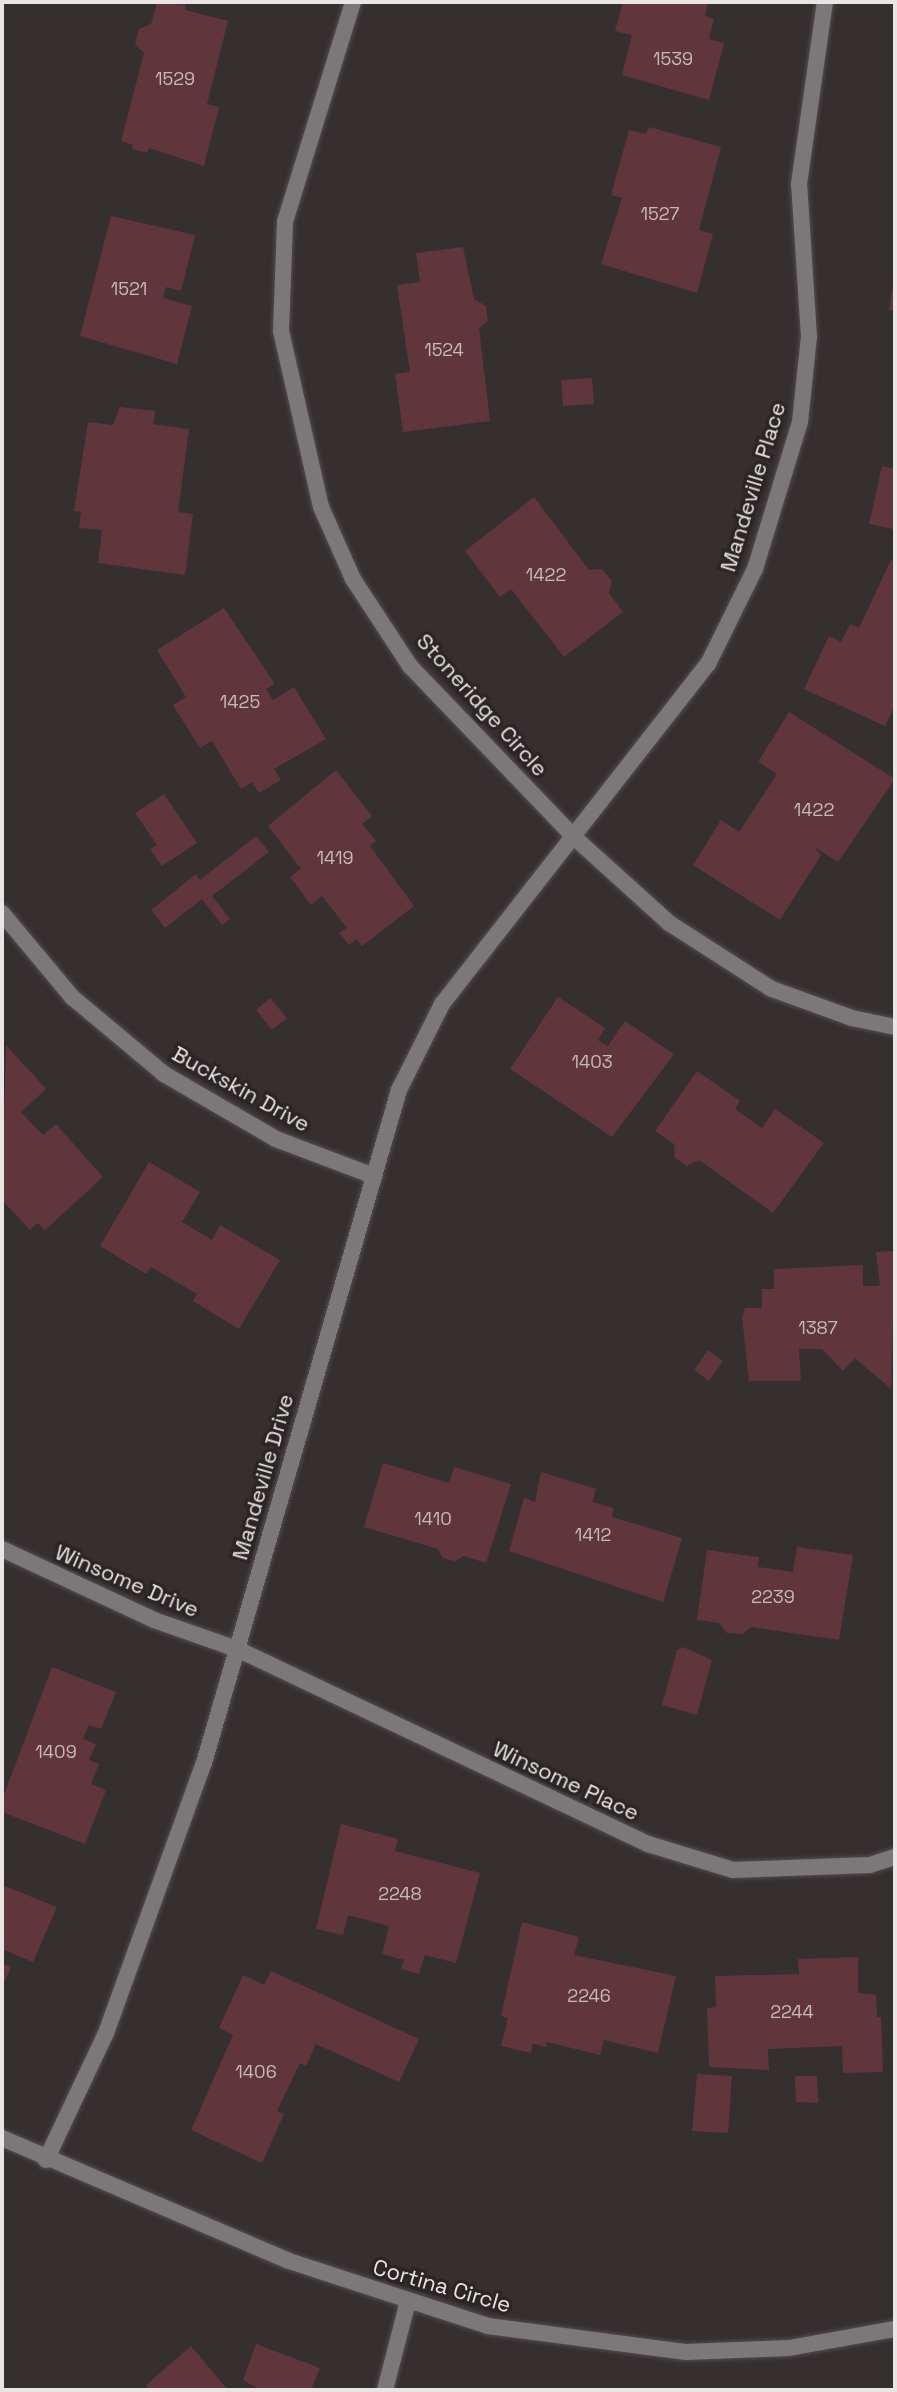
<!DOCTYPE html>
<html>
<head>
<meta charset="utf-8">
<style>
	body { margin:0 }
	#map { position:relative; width:897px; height:2392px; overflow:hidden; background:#362f30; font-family:"Space Grotesk",sans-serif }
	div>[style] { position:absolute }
	.building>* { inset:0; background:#60353b }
	.roads { filter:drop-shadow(0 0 2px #534c4d) drop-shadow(0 0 2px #534c4d) }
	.street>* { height:16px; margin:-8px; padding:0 8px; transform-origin:8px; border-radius:8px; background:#7c7879 }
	span { translate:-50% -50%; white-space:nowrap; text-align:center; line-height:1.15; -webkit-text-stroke:7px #2c2526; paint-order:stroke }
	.number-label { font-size:18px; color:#c7b9ba }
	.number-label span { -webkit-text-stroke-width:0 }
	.street-label { font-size:22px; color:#e9e5e5 }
	.frame { position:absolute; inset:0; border:4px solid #e9e5e5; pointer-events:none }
</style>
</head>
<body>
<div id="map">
	<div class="building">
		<div style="clip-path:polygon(157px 2px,186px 5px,185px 10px,228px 21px,207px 104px,219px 107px,204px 166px,149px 148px,147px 153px,132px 149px,133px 145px,121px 141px,144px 53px,135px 44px,139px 29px,151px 24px)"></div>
		<div style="clip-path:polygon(623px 2px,708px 2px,705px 16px,714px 19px,709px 39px,724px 43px,709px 100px,622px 75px,632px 35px,615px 31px)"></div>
		<div style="clip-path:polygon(649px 127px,721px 147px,699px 230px,713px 234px,697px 293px,601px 264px,622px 198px,611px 195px,629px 130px,646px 134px)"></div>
		<div style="clip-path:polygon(111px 216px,195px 235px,181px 291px,166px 287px,163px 298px,192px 306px,177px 364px,80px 336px)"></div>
		<div style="clip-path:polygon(463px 247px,474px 299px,486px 306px,488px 321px,479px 328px,490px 421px,403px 432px,395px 374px,410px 372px,397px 285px,420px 282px,416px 253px)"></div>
		<div style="clip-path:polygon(893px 284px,895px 285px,895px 311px,889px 310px)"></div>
		<div style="clip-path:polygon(592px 378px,594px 404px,563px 406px,561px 380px)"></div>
		<div style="clip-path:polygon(120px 407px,155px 411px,153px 424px,189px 429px,178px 512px,193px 514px,185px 575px,98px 563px,102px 530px,79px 528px,81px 512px,74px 511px,88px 422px,113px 425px)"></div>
		<div style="clip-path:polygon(882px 466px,895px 469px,893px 529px,869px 524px)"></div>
		<div style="clip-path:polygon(534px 497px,589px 570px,602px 569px,612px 581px,609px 593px,623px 612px,564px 657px,511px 589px,500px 597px,465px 551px)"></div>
		<div style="clip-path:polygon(891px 560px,895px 562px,895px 705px,885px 726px,804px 689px,829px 636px,841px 642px,850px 624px,859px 628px)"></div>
		<div style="clip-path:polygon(224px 608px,275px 684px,266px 689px,273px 700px,294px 687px,326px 739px,274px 769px,281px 780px,259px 793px,252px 782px,241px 789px,212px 741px,200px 748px,173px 705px,186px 697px,157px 650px)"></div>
		<div style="clip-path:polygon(789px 712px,895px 779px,838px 862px,814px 847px,821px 855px,780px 920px,693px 865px,721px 820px,739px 832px,777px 774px,758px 762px)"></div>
		<div style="clip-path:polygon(336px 770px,372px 816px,362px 824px,376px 841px,370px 846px,414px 906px,362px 946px,357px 939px,349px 945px,339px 933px,347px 928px,322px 896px,311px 905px,290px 877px,301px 869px,268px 826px)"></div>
		<div style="clip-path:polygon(164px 794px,197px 843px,162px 866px,150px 849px,157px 845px,135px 813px)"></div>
		<div style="clip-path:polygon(256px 836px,269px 852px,212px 896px,230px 919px,222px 925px,202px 899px,165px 928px,151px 910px,196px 874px,200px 880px)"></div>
		<div style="clip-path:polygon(558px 997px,605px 1028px,598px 1040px,608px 1046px,625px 1021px,674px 1054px,612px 1137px,510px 1069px)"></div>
		<div style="clip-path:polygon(270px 998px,287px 1018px,272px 1030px,256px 1010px)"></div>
		<div style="clip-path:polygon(6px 1045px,46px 1089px,21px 1112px,43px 1135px,56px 1124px,103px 1177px,45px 1230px,38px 1223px,30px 1230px,2px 1200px)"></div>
		<div style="clip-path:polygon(697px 1071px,740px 1101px,735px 1109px,762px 1128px,775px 1109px,824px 1143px,773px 1213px,699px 1160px,687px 1166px,675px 1158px,674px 1144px,655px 1131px)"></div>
		<div style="clip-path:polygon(149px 1162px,200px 1192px,182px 1222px,212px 1240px,220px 1225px,280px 1260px,239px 1329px,193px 1301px,197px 1294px,151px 1267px,146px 1274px,100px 1246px)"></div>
		<div style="clip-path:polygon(895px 1251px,891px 1389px,855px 1358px,843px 1371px,822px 1349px,799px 1349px,801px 1381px,749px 1381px,742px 1317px,745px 1308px,762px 1308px,762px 1289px,774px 1289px,774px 1269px,863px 1265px,863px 1286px,880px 1286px,876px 1252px)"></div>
		<div style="clip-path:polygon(708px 1350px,723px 1361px,709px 1381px,694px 1370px)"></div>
		<div style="clip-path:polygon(383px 1463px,449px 1483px,454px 1467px,511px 1484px,486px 1563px,464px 1556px,455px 1561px,443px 1558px,438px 1549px,364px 1527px)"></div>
		<div style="clip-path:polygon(541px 1472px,596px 1489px,592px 1502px,614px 1508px,612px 1517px,682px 1538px,663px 1602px,509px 1551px,524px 1498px,535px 1502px)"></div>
		<div style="clip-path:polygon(797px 1547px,853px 1555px,839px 1640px,751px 1627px,743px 1634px,727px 1633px,719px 1623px,697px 1620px,707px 1550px,759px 1557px,758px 1567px,793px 1572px)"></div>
		<div style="clip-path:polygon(683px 1647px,712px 1660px,697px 1715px,662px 1705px,677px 1650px)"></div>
		<div style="clip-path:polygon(52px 1667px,116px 1692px,101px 1729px,89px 1725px,83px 1739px,96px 1744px,89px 1760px,99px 1764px,91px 1784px,106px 1790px,85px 1844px,2px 1812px,2px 1800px)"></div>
		<div style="clip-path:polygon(341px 1824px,398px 1839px,395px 1851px,480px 1873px,456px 1963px,425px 1955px,419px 1974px,401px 1969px,404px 1960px,382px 1954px,389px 1926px,348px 1915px,343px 1935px,316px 1929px)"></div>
		<div style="clip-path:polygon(2px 1885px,57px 1907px,33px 1962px,2px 1949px)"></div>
		<div style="clip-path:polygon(522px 1922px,579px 1937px,574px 1955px,676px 1976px,658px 2053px,604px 2040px,600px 2055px,547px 2042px,546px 2047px,533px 2044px,531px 2053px,501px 2046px,508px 2018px,501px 2016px)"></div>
		<div style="clip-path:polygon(858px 1957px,858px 1993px,876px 1995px,877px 2017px,881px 2017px,883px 2072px,843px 2073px,842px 2046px,768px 2049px,769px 2070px,709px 2067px,707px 2008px,716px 2007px,715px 1976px,799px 1974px,798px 1959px)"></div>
		<div style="clip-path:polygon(2px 1963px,11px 1967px,2px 1987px)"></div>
		<div style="clip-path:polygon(271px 1971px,419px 2039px,399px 2082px,316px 2044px,306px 2066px,300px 2063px,277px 2111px,284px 2114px,262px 2163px,191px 2130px,233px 2035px,219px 2028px,243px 1975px,264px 1985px)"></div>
		<div style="clip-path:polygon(697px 2074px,732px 2076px,728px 2133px,692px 2131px)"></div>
		<div style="clip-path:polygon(795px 2076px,817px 2076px,818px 2103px,796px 2102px)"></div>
		<div style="clip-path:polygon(256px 2344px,320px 2368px,311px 2390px,260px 2390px,243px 2380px)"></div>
		<div style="clip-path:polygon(191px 2346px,228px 2390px,150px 2390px,146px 2385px)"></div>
	</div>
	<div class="roads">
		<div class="street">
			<div style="left:353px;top:2px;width:230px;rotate:107.2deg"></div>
			<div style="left:285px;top:222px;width:109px;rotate:92.1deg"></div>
			<div style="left:281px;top:331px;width:180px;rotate:77.2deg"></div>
			<div style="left:321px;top:507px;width:79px;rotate:66deg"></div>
			<div style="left:353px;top:579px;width:104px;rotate:56.8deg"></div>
			<div style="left:410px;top:666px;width:238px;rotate:46.2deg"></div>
			<div style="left:575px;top:838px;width:127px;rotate:42.1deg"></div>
			<div style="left:669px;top:923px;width:122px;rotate:32.7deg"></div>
			<div style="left:772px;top:989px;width:85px;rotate:19.9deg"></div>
			<div style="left:852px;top:1018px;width:44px;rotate:11.8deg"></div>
			<div style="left:2px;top:913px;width:109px;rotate:50.2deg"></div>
			<div style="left:72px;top:997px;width:120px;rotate:39.9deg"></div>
			<div style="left:164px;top:1074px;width:129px;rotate:30.1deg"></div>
			<div style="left:276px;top:1139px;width:105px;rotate:20.7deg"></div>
			<div style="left:2px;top:1549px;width:168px;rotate:25deg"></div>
			<div style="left:154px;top:1620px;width:88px;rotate:19.3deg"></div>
			<div style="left:237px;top:1649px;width:455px;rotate:25.4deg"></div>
			<div style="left:648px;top:1844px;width:89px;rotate:17deg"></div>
			<div style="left:733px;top:1870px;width:137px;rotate:-2.1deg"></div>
			<div style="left:870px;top:1865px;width:26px;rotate:-18deg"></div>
			<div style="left:2px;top:2138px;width:309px;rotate:23.2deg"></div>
			<div style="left:286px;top:2260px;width:213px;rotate:18.1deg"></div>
			<div style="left:488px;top:2326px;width:200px;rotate:7.5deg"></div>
			<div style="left:686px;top:2352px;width:103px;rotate:-2.2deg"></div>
			<div style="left:789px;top:2348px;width:108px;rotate:-10.2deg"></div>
			<div style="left:46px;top:2160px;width:140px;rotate:-64.7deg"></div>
			<div style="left:106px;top:2033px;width:287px;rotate:-70.1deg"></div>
			<div style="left:204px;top:1763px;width:701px;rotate:-73.84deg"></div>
			<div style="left:399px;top:1090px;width:96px;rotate:-63.4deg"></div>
			<div style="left:442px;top:1004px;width:432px;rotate:-52deg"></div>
			<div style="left:708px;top:664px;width:106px;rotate:-63.7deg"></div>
			<div style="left:755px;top:569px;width:154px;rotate:-73deg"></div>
			<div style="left:800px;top:422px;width:85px;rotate:-84deg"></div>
			<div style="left:809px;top:337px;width:153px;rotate:-93.7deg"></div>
			<div style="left:799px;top:184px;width:184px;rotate:-81.9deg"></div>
			<div style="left:385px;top:2390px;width:92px;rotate:-75.5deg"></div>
		</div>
	</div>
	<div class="number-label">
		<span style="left:673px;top:59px">1539</span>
		<span style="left:175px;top:79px">1529</span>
		<span style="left:660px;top:214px">1527</span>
		<span style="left:129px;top:289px">1521</span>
		<span style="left:444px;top:350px">1524</span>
		<span style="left:546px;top:575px">1422</span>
		<span style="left:240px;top:702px">1425</span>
		<span style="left:814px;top:810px">1422</span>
		<span style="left:335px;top:858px">1419</span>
		<span style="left:592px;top:1062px">1403</span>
		<span style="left:818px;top:1328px">1387</span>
		<span style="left:433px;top:1519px">1410</span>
		<span style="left:593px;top:1535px">1412</span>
		<span style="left:773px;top:1597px">2239</span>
		<span style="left:56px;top:1752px">1409</span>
		<span style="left:400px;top:1894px">2248</span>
		<span style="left:589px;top:1996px">2246</span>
		<span style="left:792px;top:2012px">2244</span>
		<span style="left:256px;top:2072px">1406</span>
	</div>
	<div class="street-label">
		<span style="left:753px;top:487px;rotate:-73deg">Mandeville Place</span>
		<span style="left:482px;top:705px;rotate:48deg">Stoneridge Circle</span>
		<span style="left:241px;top:1089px;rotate:29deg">Buckskin Drive</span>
		<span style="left:263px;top:1477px;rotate:-74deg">Mandeville Drive</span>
		<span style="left:127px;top:1581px;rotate:23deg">Winsome Drive</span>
		<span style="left:566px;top:1781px;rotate:25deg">Winsome Place</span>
		<span style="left:442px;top:2286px;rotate:16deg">Cortina Circle</span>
	</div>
	<div class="frame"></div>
</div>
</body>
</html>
